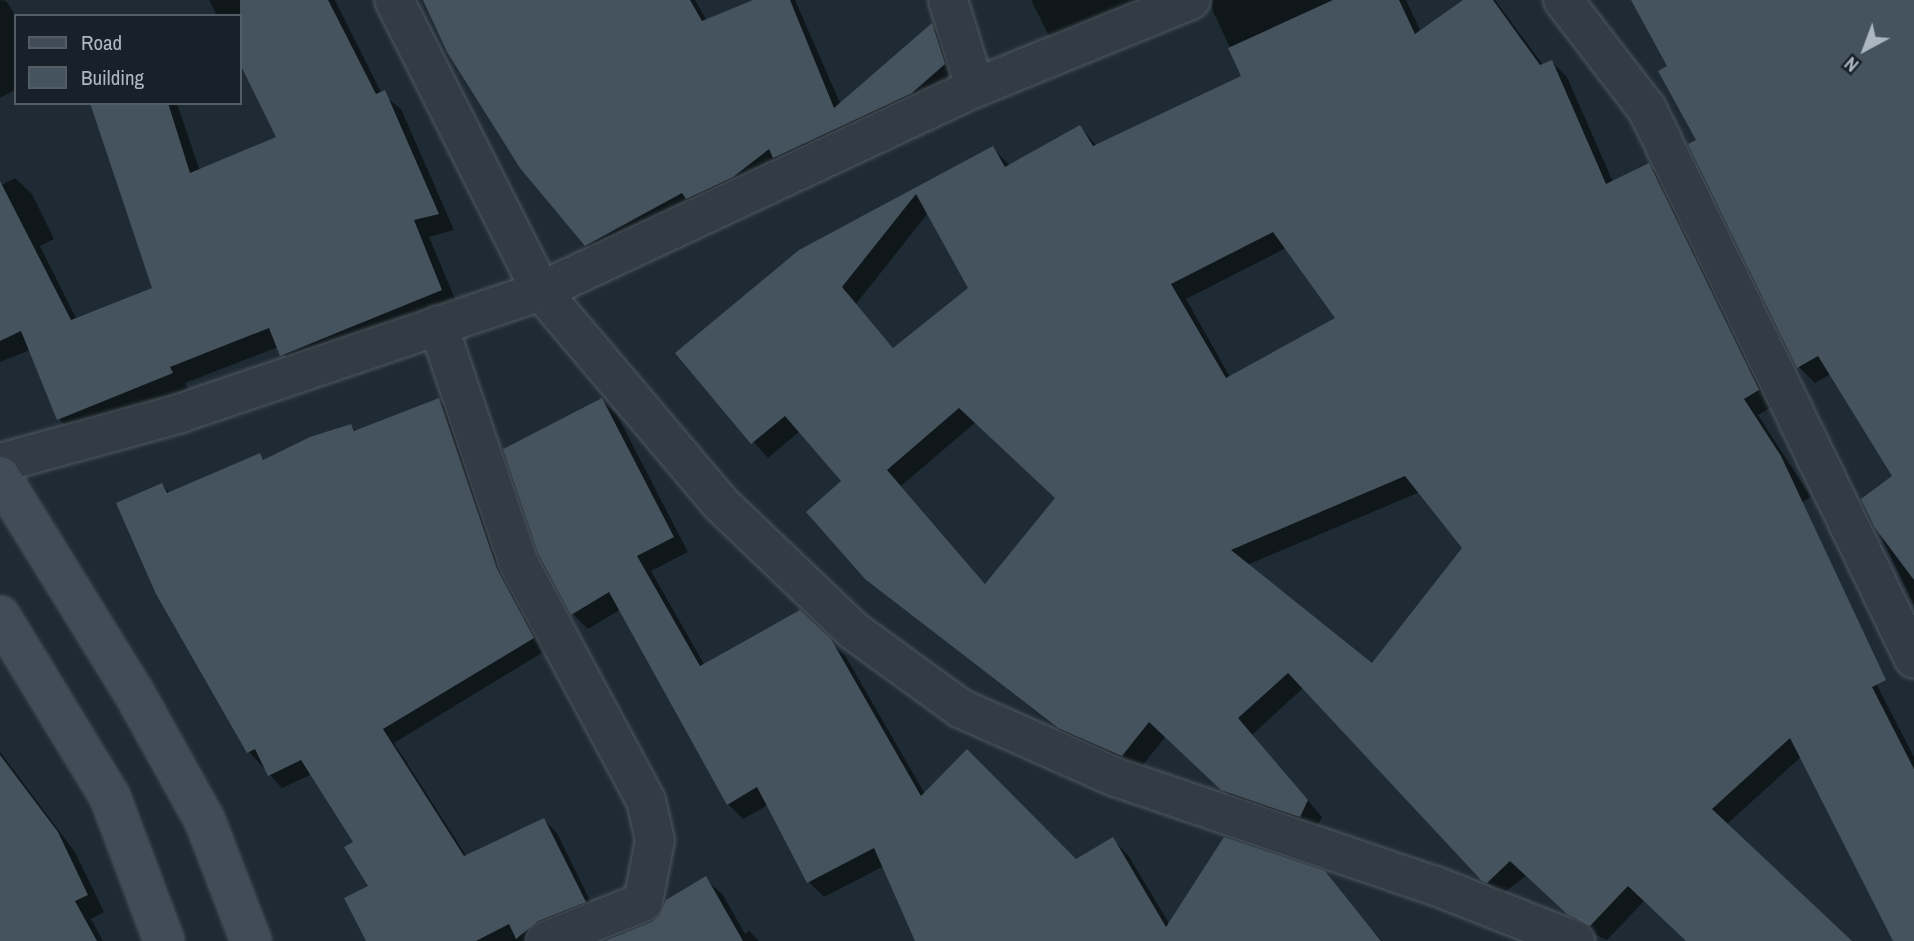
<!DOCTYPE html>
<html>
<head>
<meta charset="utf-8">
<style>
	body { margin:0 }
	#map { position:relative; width:1914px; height:941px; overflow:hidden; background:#1f2b34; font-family:"Archivo Narrow",sans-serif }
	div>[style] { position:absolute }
	.shadow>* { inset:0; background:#0007 }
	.building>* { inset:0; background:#45535e }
	.roads { filter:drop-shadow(0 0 2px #505a63) drop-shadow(0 0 2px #505a63) }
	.minor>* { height:38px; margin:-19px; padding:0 19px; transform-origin:19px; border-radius:19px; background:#333c45 }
	.secondary>* { height:38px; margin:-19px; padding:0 19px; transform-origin:19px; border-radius:19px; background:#414c58 }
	span { translate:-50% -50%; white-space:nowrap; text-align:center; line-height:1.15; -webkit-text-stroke:6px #182129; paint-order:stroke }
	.legend { position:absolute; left:14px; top:14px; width:228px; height:91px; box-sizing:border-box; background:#182129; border:2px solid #535d66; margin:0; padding:9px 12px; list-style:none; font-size:21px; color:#acb7c2 }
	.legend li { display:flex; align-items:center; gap:14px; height:35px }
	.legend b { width:35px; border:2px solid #535d66 }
	.north { position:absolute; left:1830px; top:14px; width:70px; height:70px; -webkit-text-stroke:5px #182129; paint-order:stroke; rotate:221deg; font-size:19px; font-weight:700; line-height:28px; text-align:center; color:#acb7c2 }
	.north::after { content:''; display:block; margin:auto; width:24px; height:32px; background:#acb7c2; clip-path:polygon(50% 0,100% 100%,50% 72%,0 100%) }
</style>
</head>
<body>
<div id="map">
	<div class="shadow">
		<div style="clip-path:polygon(0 0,6px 1px,16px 16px,16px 89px,0 98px)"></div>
		<div style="clip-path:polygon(209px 0,335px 0,382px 94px,401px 109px,454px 230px,429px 237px,458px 306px,298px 371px,278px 347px,185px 383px,188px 389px,75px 436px,59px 419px,30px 350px,0 362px,0 186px,15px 178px,32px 194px,54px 239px,40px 246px,77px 320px,154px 289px,93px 103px,177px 103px,200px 171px,279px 138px,240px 61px,240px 16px,217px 16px)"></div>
		<div style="clip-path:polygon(425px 0,695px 0,707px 21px,758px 0,795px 0,841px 105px,932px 26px,948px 41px,960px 80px,602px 261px,586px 245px)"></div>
		<div style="clip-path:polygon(1031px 0,1180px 0,1064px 49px,1048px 34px)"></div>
		<div style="clip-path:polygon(evenodd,1212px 0,1406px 0,1421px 32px,1466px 0,1495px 0,1543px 65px,1552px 62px,1567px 77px,1613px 182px,1648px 165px,1664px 180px,1773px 406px,1758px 415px,1811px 497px,1787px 511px,1914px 757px,1914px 941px,1895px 941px,1801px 757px,1726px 825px,1849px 941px,1688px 941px,1645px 900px,1607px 940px,1584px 929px,1527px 875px,1500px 896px,1304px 687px,1252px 735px,1322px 817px,1315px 831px,1239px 805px,1166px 736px,1138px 771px,1075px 742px,867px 579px,843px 481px,800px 431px,768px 458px,677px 353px,800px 251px,993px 148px,1010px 166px,1080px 127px,1097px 146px,1243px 76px,1212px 9px,1212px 0,928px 213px,970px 289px,894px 349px,856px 304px,928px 213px,1212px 0,1286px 248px,1337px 318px,1230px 377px,1186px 299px,1286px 248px,1212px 0,976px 422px,1057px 498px,986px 585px,901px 486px,976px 422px,1212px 0,1420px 492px,1464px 548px,1372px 665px,1247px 565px,1420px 492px)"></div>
		<div style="clip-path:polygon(1633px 0,1914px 0,1914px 605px,1863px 500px,1894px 476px,1831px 374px,1815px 383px,1799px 367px,1690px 144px,1698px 141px,1669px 67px)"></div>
		<div style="clip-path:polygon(439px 400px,452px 413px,545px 651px,394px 743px,467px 857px,544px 820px,557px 833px,597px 915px,542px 941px,368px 941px,371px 886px,356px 843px,312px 774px,282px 788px,249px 752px,162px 485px,170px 493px,259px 455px,265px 461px,351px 426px,357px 432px)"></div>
		<div style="clip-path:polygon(602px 400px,617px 415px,688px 552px,651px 571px,705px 666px,800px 612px,846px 657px,925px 794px,1076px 861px,1112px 839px,1128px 855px,1170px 925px,1324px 873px,1382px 941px,917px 941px,884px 866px,824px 897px,809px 882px,768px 805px,743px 819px,728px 804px,621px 609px,588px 629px,573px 614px)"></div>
		<div style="clip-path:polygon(0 752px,75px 852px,104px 912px,91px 919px,103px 941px,0 941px)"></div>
		<div style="clip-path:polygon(706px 879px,723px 895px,745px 934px,749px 931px,759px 941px,609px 941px,653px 924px)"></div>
	</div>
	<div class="building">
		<div style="clip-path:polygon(240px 0,328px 0,376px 94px,385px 90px,439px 214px,414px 220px,442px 290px,280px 356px,269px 328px,170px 367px,173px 373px,57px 420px,21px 331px,0 341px,0 181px,71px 320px,152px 288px,90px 103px,168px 103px,190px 173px,276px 137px,240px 64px)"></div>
		<div style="clip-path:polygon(423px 0,690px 0,702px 21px,753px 0,790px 0,834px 108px,932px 23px,945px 64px,912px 93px,773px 158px,769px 149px,733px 177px,686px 199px,682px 193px,585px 246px,520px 168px,447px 52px)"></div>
		<div style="clip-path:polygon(evenodd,1333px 0,1399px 0,1415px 34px,1463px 0,1493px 0,1540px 65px,1552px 60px,1606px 184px,1649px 163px,1759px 390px,1744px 399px,1781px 456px,1886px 680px,1872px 687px,1914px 769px,1914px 941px,1893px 941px,1790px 738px,1712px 809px,1852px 941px,1686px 941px,1628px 886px,1590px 926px,1567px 914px,1510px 861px,1487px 883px,1482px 881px,1288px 673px,1238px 718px,1308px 800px,1300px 817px,1221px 790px,1149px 722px,1122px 756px,1058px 728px,865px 579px,806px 512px,841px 481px,785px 416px,751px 444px,675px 353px,799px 250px,993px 146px,1005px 167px,1080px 125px,1093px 146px,1241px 76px,1228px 48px,1333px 0,916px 194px,968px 288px,893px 348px,842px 287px,916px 194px,1333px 0,1273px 232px,1335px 318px,1226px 378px,1171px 284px,1273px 232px,1333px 0,959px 408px,1055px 498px,985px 584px,887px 470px,959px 408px,1333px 0,1405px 476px,1462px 548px,1372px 663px,1231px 550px,1405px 476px)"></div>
		<div style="clip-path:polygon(1631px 0,1914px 0,1914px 580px,1875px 528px,1861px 499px,1892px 476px,1818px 356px,1797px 368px,1688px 144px,1696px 140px,1658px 71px,1667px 66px)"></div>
		<div style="clip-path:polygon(439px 398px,497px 569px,534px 638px,383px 729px,464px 856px,544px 818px,586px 902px,538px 921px,516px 939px,509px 924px,476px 941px,366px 941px,344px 898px,368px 886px,344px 847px,353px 842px,301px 760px,268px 776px,255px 749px,247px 753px,156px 594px,116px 503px,162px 483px,167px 493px,260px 453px,263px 460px,310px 437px,351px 424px,354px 431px)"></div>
		<div style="clip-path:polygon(602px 398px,674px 537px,637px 556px,700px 666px,800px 610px,831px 639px,921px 796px,967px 749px,1076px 859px,1113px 837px,1166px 927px,1224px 837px,1325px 871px,1381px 941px,915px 941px,874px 848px,807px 883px,757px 787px,727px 805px,609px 592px,571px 615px,538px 553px,503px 449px)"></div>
		<div style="clip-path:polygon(0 755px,58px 832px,88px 895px,75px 901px,97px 941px,0 941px)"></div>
		<div style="clip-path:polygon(706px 876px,743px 941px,605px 941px,652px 922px,660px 915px,666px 900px)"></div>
	</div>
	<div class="roads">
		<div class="minor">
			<div style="left:394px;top:0;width:326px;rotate:63.2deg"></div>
			<div style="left:541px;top:291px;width:277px;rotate:49.8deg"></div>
			<div style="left:720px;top:503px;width:185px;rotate:43.7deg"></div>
			<div style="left:854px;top:631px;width:131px;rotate:36deg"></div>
			<div style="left:960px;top:708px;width:170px;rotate:24deg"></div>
			<div style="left:1115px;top:777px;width:336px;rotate:18.8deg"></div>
			<div style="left:1433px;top:885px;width:153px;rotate:21.5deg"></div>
			<div style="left:948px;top:0;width:92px;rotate:72.9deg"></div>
			<div style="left:1563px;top:0;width:138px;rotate:52.4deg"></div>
			<div style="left:1647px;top:109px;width:611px;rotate:64.11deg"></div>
			<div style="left:438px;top:325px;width:250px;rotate:71.3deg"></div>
			<div style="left:518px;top:562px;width:271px;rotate:61.8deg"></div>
			<div style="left:646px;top:801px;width:40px;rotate:77deg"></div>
			<div style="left:655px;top:840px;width:63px;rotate:101deg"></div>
			<div style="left:643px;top:902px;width:105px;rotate:158.1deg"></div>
			<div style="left:0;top:463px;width:188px;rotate:-15.4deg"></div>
			<div style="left:181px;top:413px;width:380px;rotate:-18.7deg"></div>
			<div style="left:541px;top:291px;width:479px;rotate:-25.1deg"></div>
			<div style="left:975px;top:88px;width:233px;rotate:-22.2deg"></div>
		</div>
		<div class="secondary">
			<div style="left:0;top:476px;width:253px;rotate:58.3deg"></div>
			<div style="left:133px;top:691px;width:149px;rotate:61deg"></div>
			<div style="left:205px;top:821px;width:129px;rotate:69deg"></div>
			<div style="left:0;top:616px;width:212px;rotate:58.7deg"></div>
			<div style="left:110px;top:797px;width:154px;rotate:69.4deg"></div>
		</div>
	</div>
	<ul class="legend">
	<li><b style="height:9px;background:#414c58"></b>Road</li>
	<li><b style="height:19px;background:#45535e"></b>Building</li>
	</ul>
	<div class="north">N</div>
</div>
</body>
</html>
